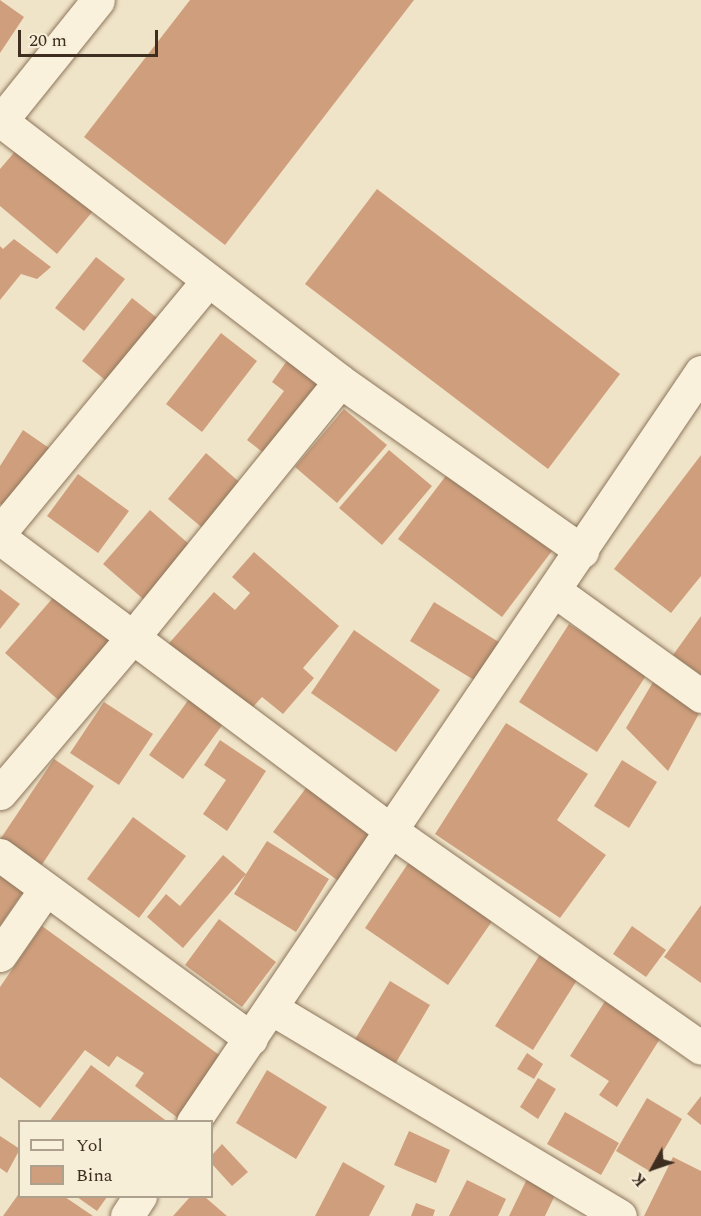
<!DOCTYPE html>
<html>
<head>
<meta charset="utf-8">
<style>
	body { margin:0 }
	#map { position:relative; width:701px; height:1216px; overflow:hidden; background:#f0e4c8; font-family:Spectral,serif }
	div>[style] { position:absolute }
	.building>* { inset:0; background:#cf9f7d }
	.roads { filter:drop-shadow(0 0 2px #8d765c) drop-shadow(0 0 2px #8d765c) }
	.minor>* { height:33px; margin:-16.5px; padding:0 16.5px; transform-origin:16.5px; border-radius:16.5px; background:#faf1dc }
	span { translate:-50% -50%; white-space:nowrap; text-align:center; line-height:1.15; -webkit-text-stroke:4.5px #f7eed8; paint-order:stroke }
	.legend { position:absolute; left:18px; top:1120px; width:195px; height:78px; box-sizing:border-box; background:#f7eed8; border:2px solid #ada18e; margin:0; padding:8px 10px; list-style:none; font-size:18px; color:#3d2e20 }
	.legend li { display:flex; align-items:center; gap:12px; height:30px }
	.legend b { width:30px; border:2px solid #ada18e }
	.north { position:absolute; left:623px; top:1138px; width:60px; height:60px; -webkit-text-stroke:4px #f7eed8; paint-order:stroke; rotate:230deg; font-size:16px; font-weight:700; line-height:24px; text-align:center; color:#3d2e20 }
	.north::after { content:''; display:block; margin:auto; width:21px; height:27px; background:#3d2e20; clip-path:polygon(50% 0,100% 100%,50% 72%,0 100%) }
	.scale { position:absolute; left:18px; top:30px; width:140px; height:27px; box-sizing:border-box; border:3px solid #3d2e20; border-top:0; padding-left:8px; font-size:18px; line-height:21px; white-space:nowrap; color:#3d2e20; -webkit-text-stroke:4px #f7eed8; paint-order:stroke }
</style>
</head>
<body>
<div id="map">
	<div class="building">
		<div style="clip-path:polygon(0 0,24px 17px,0 53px)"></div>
		<div style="clip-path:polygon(190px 0,414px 0,225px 245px,84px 137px)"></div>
		<div style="clip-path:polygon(18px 148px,93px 211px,57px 254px,0 206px,0 169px)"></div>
		<div style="clip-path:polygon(377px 189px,620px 374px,548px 469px,305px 284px)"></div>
		<div style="clip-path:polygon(14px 239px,51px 267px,37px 279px,21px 274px,0 300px,0 246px,3px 249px)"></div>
		<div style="clip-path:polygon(96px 257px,125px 279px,84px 331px,55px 308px)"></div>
		<div style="clip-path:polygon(132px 298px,161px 321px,110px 384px,82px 361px)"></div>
		<div style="clip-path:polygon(221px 333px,257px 361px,202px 432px,166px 404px)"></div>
		<div style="clip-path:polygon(291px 355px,328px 383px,273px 460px,247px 440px,284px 391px,272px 382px)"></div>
		<div style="clip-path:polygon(344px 409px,387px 445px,337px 503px,295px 467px)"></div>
		<div style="clip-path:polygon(23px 430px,52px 450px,13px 512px,0 504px,0 466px)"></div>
		<div style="clip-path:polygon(389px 450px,432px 486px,382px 545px,339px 508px)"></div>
		<div style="clip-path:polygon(206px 453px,244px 486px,206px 531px,168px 499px)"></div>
		<div style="clip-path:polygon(701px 455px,701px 576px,671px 613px,614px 569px)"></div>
		<div style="clip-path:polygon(448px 473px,552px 551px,502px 617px,398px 539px)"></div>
		<div style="clip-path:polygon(78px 474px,129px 511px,98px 553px,47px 516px)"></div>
		<div style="clip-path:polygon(150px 510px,197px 551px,150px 605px,103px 564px)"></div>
		<div style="clip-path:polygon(254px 552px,339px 626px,303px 668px,314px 678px,283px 714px,262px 697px,243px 718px,164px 649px,214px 592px,235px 610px,250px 593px,232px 577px)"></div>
		<div style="clip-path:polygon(0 589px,20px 604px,0 629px)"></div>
		<div style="clip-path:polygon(58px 592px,118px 644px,64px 705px,5px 653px)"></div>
		<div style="clip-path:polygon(434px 602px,502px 644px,479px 683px,410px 641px)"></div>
		<div style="clip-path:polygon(701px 616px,701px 675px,673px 655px)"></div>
		<div style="clip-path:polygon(569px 624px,647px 674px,597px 752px,519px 702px)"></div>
		<div style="clip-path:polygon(354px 630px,440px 690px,396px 752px,311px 693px)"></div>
		<div style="clip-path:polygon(653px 682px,701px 710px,668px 771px,626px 728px)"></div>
		<div style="clip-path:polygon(189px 699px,223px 724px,183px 779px,149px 755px)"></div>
		<div style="clip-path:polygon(104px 702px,153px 734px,119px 785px,70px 753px)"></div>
		<div style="clip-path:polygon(506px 723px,588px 774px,557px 820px,606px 855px,560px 918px,435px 834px)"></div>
		<div style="clip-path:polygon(220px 740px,266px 771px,227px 831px,203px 814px,226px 780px,204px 765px)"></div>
		<div style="clip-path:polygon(54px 759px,94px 786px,41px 866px,1px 838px)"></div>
		<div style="clip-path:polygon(622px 760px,657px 782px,629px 828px,594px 806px)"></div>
		<div style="clip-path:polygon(312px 780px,379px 831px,341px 883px,273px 832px)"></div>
		<div style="clip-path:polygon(133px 817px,186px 856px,139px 918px,87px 879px)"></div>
		<div style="clip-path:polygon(267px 841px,329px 879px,296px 932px,234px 894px,246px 874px,183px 948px,147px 917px,166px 894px,180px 906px,223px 855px,246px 874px)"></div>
		<div style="clip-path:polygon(411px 859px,495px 917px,448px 985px,365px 928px)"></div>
		<div style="clip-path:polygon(0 876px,23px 892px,0 926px)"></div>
		<div style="clip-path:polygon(701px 905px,701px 983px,664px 957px)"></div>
		<div style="clip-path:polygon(219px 919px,276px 962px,242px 1007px,185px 965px)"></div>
		<div style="clip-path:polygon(42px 926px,222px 1057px,178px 1118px,135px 1086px,144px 1073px,117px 1056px,109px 1067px,85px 1050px,40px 1108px,0 1077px,0 987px)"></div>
		<div style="clip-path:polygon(632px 926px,666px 950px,646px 977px,613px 954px)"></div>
		<div style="clip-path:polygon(541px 953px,579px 977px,533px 1050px,495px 1026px)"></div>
		<div style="clip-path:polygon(390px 981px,430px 1005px,391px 1071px,351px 1046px)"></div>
		<div style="clip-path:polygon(607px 998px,663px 1034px,617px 1107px,599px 1095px,609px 1081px,570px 1056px)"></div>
		<div style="clip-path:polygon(527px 1053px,543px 1064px,534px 1079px,517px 1069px)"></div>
		<div style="clip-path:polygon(91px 1065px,168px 1122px,49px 1122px)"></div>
		<div style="clip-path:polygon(267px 1070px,327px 1107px,296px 1159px,236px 1123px)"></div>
		<div style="clip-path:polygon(538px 1078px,556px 1089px,538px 1119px,520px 1107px)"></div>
		<div style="clip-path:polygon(701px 1096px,701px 1125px,687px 1114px)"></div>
		<div style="clip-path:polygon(647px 1098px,682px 1119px,651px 1172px,616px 1151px)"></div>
		<div style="clip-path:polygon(565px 1112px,619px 1143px,601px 1175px,547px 1144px)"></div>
		<div style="clip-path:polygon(409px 1131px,450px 1150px,436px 1183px,394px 1165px)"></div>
		<div style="clip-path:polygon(0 1136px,20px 1149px,7px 1173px,0 1168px)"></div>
		<div style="clip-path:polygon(222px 1144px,248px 1172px,232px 1186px,212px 1164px,212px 1155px)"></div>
		<div style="clip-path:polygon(673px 1157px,701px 1171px,701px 1216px,644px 1216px)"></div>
		<div style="clip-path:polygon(343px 1162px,385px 1186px,369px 1216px,315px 1216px)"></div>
		<div style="clip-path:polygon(528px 1177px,557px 1191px,545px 1216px,509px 1216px)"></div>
		<div style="clip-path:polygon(467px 1180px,506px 1199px,498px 1216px,449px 1216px)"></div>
		<div style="clip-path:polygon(20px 1192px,20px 1197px,65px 1197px,93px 1216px,3px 1216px)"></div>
		<div style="clip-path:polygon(77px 1197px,107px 1197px,97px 1211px)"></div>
		<div style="clip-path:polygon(190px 1197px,205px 1197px,227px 1216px,173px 1216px)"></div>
		<div style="clip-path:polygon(416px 1203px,435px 1210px,433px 1216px,411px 1216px)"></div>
	</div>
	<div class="roads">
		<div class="minor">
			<div style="left:0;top:120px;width:429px;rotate:37.5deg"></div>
			<div style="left:340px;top:381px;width:296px;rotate:35.1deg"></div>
			<div style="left:0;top:122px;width:156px;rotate:-51.2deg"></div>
			<div style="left:0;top:532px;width:325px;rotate:-50.4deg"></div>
			<div style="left:0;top:538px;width:491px;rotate:36.8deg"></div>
			<div style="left:393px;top:832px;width:376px;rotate:35deg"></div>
			<div style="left:555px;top:591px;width:180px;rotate:35.7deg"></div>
			<div style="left:0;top:793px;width:205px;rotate:-49.6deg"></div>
			<div style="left:133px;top:637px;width:329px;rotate:-51deg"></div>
			<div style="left:0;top:855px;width:311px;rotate:36.2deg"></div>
			<div style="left:0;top:955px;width:79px;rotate:-55.3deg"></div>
			<div style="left:271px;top:1008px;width:406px;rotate:30.8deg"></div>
			<div style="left:193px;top:1122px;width:906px;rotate:-55.89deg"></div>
			<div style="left:127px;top:1216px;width:24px;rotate:-57deg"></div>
		</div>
	</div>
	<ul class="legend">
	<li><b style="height:8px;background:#faf1dc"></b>Yol</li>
	<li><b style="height:16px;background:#cf9f7d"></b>Bina</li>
	</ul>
	<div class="north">K</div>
	<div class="scale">20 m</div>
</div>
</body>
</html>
